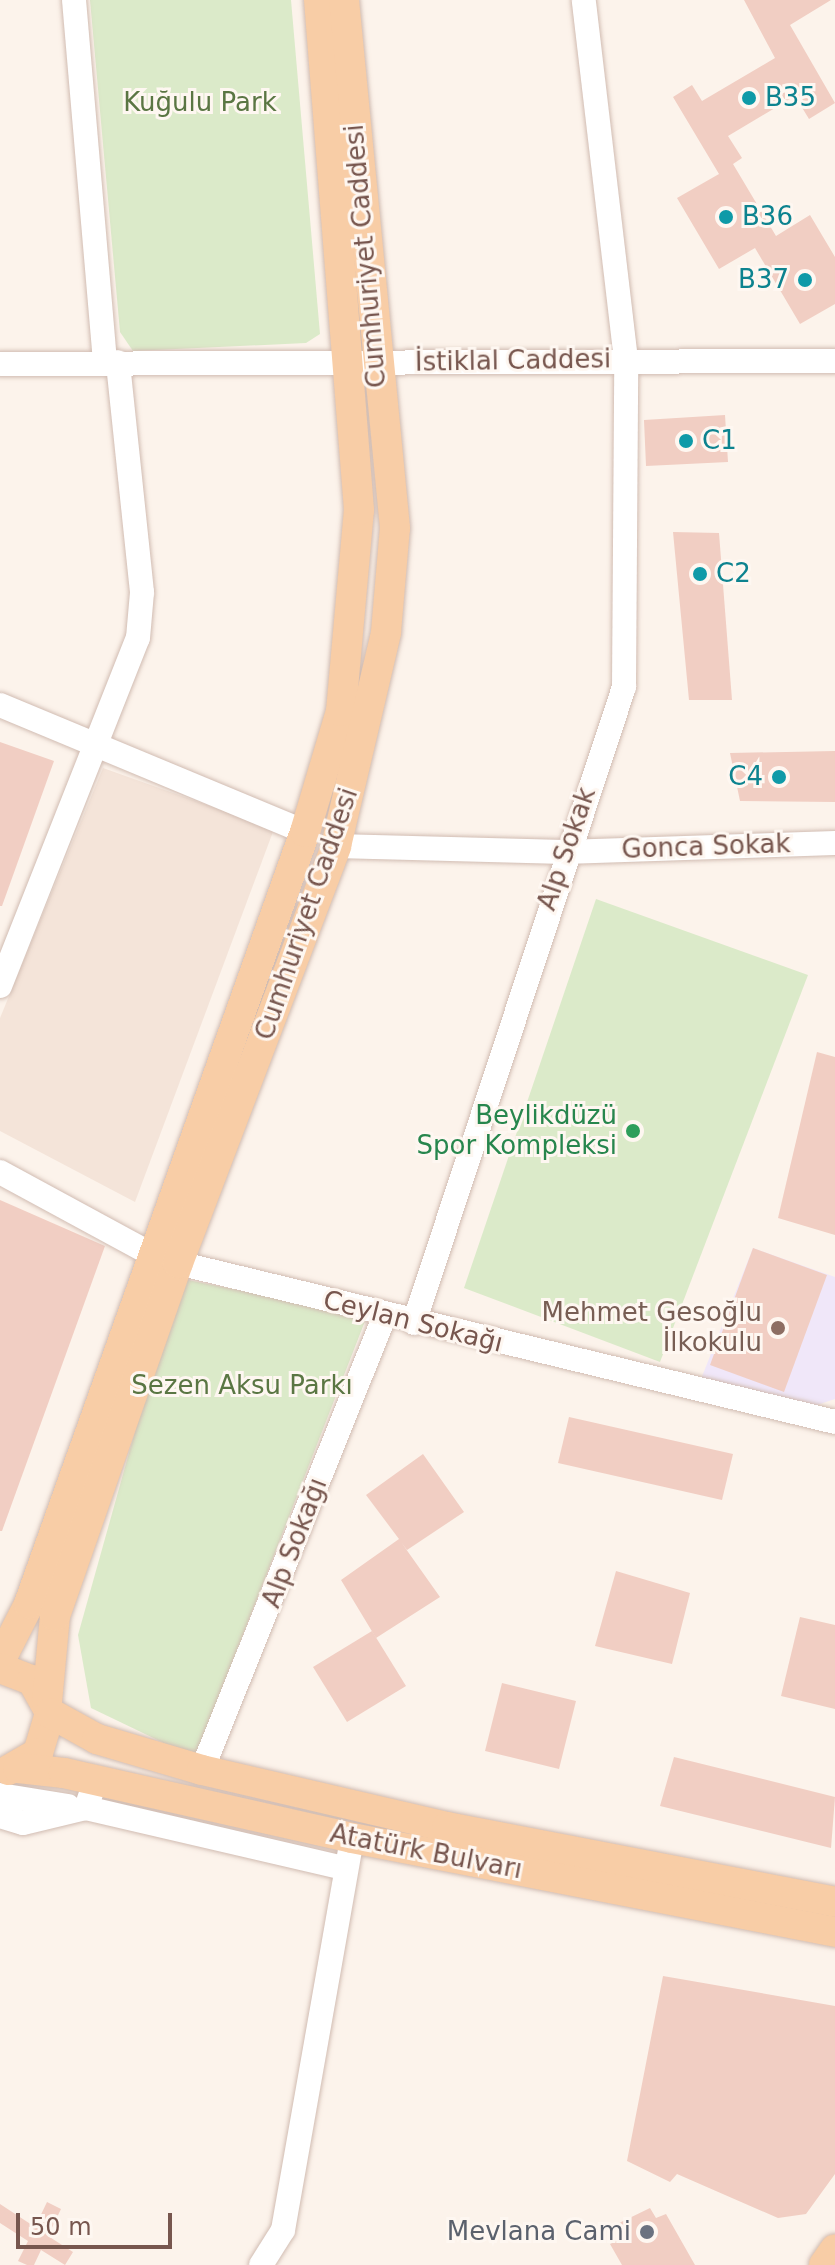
<!DOCTYPE html>
<html>
<head>
<meta charset="utf-8">
<style>
	body { margin:0 }
	#map { position:relative; width:835px; height:2265px; overflow:hidden; background:#fcf3eb; font-family:"DejaVu Sans",sans-serif }
	div>[style] { position:absolute }
	.residential>* { inset:0; background:#f4e4d9 }
	.education>* { inset:0; background:#f0e7f9 }
	.green>* { inset:0; background:#dbeac9 }
	.building>* { inset:0; background:#f1cec3 }
	.roads { filter:drop-shadow(0 0 2px #d1bcb2) drop-shadow(0 0 2px #d1bcb2) }
	.minor>* { height:24px; margin:-12px; padding:0 12px; transform-origin:12px; border-radius:12px; background:#fff }
	.major>* { height:30px; margin:-15px; padding:0 15px; transform-origin:15px; border-radius:15px; background:#f8cda6 }
	.dots>* { width:22px; height:22px; translate:-50% -50%; box-sizing:border-box; border:4px solid #fef7f1; border-radius:50% }
	span { translate:-50% -50%; white-space:nowrap; text-align:center; line-height:1.15; -webkit-text-stroke:6px #fef7f1; paint-order:stroke }
	.culture-label { font-size:26px; color:#0d838f }
	.left { translate:0 -50%; text-align:left }
	.right { translate:-100% -50%; text-align:right }
	.park-label { font-size:26px; color:#5a7643 }
	.street-label { font-size:26px; color:#77564e }
	.leisure-label { font-size:26px; color:#27864d }
	.education-label { font-size:26px; color:#785e54 }
	.worship-label { font-size:26px; color:#5b616d }
	.scale { position:absolute; left:16px; top:2213px; width:156px; height:36px; box-sizing:border-box; border:4px solid #77564e; border-top:0; padding-left:10px; font-size:24px; line-height:28px; white-space:nowrap; color:#77564e; -webkit-text-stroke:6px #fef7f1; paint-order:stroke }
</style>
</head>
<body>
<div id="map">
	<div class="residential">
		<div style="clip-path:polygon(103px 768px,274px 829px,135px 1202px,0 1131px,0 1018px)"></div>
	</div>
	<div class="education">
		<div style="clip-path:polygon(753px 1248px,835px 1277px,835px 1399px,817px 1405px,780px 1403px,701px 1379px)"></div>
	</div>
	<div class="green">
		<div style="clip-path:polygon(90px 0,291px 0,320px 334px,306px 343px,133px 351px,120px 332px)"></div>
		<div style="clip-path:polygon(596px 899px,808px 975px,660px 1362px,464px 1288px)"></div>
		<div style="clip-path:polygon(178px 1278px,367px 1316px,195px 1758px,91px 1708px,78px 1635px)"></div>
	</div>
	<div class="building">
		<div style="clip-path:polygon(744px 0,831px 0,790px 25px,835px 103px,809px 119px,795px 96px,728px 136px,742px 158px,733px 164px,776px 236px,810px 215px,835px 257px,835px 304px,800px 324px,755px 248px,719px 269px,677px 198px,719px 174px,673px 97px,692px 85px,702px 101px,775px 58px)"></div>
		<div style="clip-path:polygon(725px 415px,728px 462px,646px 466px,644px 420px)"></div>
		<div style="clip-path:polygon(673px 532px,719px 533px,732px 700px,689px 700px)"></div>
		<div style="clip-path:polygon(0 742px,54px 761px,2px 906px,0 906px)"></div>
		<div style="clip-path:polygon(835px 751px,835px 802px,740px 801px,730px 753px)"></div>
		<div style="clip-path:polygon(817px 1052px,835px 1057px,835px 1235px,778px 1218px)"></div>
		<div style="clip-path:polygon(0 1200px,105px 1246px,2px 1531px,0 1531px)"></div>
		<div style="clip-path:polygon(753px 1248px,827px 1275px,784px 1392px,710px 1365px)"></div>
		<div style="clip-path:polygon(569px 1417px,733px 1454px,722px 1500px,558px 1463px)"></div>
		<div style="clip-path:polygon(423px 1454px,464px 1512px,407px 1550px,401px 1542px,440px 1597px,376px 1638px,341px 1580px,399px 1539px,366px 1495px)"></div>
		<div style="clip-path:polygon(616px 1571px,690px 1593px,672px 1664px,595px 1646px)"></div>
		<div style="clip-path:polygon(800px 1617px,835px 1625px,835px 1709px,781px 1696px)"></div>
		<div style="clip-path:polygon(372px 1631px,406px 1686px,347px 1722px,313px 1667px)"></div>
		<div style="clip-path:polygon(502px 1683px,576px 1701px,559px 1769px,485px 1751px)"></div>
		<div style="clip-path:polygon(674px 1757px,835px 1797px,831px 1848px,660px 1806px)"></div>
		<div style="clip-path:polygon(663px 1976px,835px 2006px,835px 2174px,806px 2214px,778px 2218px,677px 2174px,670px 2182px,627px 2161px)"></div>
		<div style="clip-path:polygon(47px 2202px,61px 2209px,48px 2236px,73px 2252px,65px 2265px,41px 2250px,34px 2265px,27px 2265px,18px 2261px,28px 2241px,0 2223px,0 2204px,35px 2227px)"></div>
		<div style="clip-path:polygon(650px 2208px,656px 2218px,666px 2214px,695px 2265px,622px 2265px,610px 2244px,621px 2239px,615px 2225px)"></div>
	</div>
	<div class="roads">
		<div class="minor">
			<div style="left:74px;top:0;width:362px;rotate:85.1deg"></div>
			<div style="left:0;top:364px;width:835px;rotate:-0.21deg"></div>
			<div style="left:0;top:705px;width:330px;rotate:22.6deg"></div>
			<div style="left:336px;top:846px;width:229px;rotate:1.5deg"></div>
			<div style="left:565px;top:852px;width:270px;rotate:-1.9deg"></div>
			<div style="left:0;top:986px;width:374px;rotate:-68.4deg"></div>
			<div style="left:138px;top:638px;width:46px;rotate:-85deg"></div>
			<div style="left:142px;top:592px;width:231px;rotate:-96deg"></div>
			<div style="left:0;top:1172px;width:174px;rotate:28.5deg"></div>
			<div style="left:178px;top:1263px;width:676px;rotate:13.6deg"></div>
			<div style="left:414px;top:1323px;width:670px;rotate:-71.73deg"></div>
			<div style="left:624px;top:687px;width:327px;rotate:-89.6deg"></div>
			<div style="left:626px;top:360px;width:362px;rotate:-96.7deg"></div>
			<div style="left:202px;top:1770px;width:490px;rotate:-68.1deg"></div>
			<div style="left:96px;top:1779px;width:31px;rotate:109deg"></div>
			<div style="left:86px;top:1808px;width:264px;rotate:13.1deg"></div>
			<div style="left:0;top:1795px;width:69px;rotate:9.2deg"></div>
			<div style="left:0;top:1816px;width:24px;rotate:17deg"></div>
			<div style="left:23px;top:1823px;width:65px;rotate:-13.4deg"></div>
			<div style="left:261px;top:2265px;width:41px;rotate:-57.8deg"></div>
			<div style="left:283px;top:2230px;width:398px;rotate:-80deg"></div>
		</div>
		<div class="major">
			<div style="left:0;top:1661px;width:64px;rotate:-63deg"></div>
			<div style="left:29px;top:1604px;width:820px;rotate:-70.33deg"></div>
			<div style="left:305px;top:832px;width:126px;rotate:-73.4deg"></div>
			<div style="left:341px;top:711px;width:202px;rotate:-84.9deg"></div>
			<div style="left:359px;top:510px;width:512px;rotate:-94.48deg"></div>
			<div style="left:0;top:1668px;width:34px;rotate:21deg"></div>
			<div style="left:32px;top:1680px;width:38px;rotate:61deg"></div>
			<div style="left:50px;top:1713px;width:42px;rotate:106.7deg"></div>
			<div style="left:38px;top:1753px;width:34px;rotate:150deg"></div>
			<div style="left:47px;top:1702px;width:86px;rotate:-84.7deg"></div>
			<div style="left:55px;top:1616px;width:374px;rotate:-70.8deg"></div>
			<div style="left:178px;top:1263px;width:446px;rotate:-69.2deg"></div>
			<div style="left:336px;top:846px;width:220px;rotate:-76.8deg"></div>
			<div style="left:386px;top:632px;width:104px;rotate:-85.1deg"></div>
			<div style="left:395px;top:528px;width:530px;rotate:-95.52deg"></div>
			<div style="left:50px;top:1713px;width:54px;rotate:29deg"></div>
			<div style="left:97px;top:1739px;width:109px;rotate:16.4deg"></div>
			<div style="left:202px;top:1770px;width:252px;rotate:13.1deg"></div>
			<div style="left:447px;top:1827px;width:395px;rotate:10.9deg"></div>
			<div style="left:18px;top:1768px;width:46px;rotate:6.2deg"></div>
			<div style="left:64px;top:1773px;width:295px;rotate:12.7deg"></div>
			<div style="left:352px;top:1838px;width:492px;rotate:11deg"></div>
			<div style="left:824px;top:2265px;width:19px;rotate:-55deg"></div>
		</div>
	</div>
	<div class="dots">
		<div style="left:749px;top:98px;background:#0f9aa8"></div>
		<div style="left:726px;top:217px;background:#0f9aa8"></div>
		<div style="left:805px;top:280px;background:#0f9aa8"></div>
		<div style="left:686px;top:441px;background:#0f9aa8"></div>
		<div style="left:700px;top:574px;background:#0f9aa8"></div>
		<div style="left:779px;top:777px;background:#0f9aa8"></div>
		<div style="left:633px;top:1131px;background:#2e9e5b"></div>
		<div style="left:778px;top:1328px;background:#8d6e63"></div>
		<div style="left:647px;top:2232px;background:#6b7280"></div>
	</div>
	<div class="culture-label">
		<span class="left" style="left:765px;top:98px">B35</span>
		<span class="left" style="left:742px;top:217px">B36</span>
		<span class="right" style="left:789px;top:280px">B37</span>
		<span class="left" style="left:702px;top:441px">C1</span>
		<span class="left" style="left:716px;top:574px">C2</span>
		<span class="right" style="left:763px;top:777px">C4</span>
	</div>
	<div class="park-label">
		<span style="left:200px;top:103px">Kuğulu Park</span>
		<span style="left:242px;top:1386px">Sezen Aksu Parkı</span>
	</div>
	<div class="street-label">
		<span style="left:366px;top:256px;rotate:-95deg">Cumhuriyet Caddesi</span>
		<span style="left:513px;top:361px;rotate:-1deg">İstiklal Caddesi</span>
		<span style="left:706px;top:847px;rotate:-2deg">Gonca Sokak</span>
		<span style="left:567px;top:849px;rotate:-71deg">Alp Sokak</span>
		<span style="left:307px;top:914px;rotate:-71deg">Cumhuriyet Caddesi</span>
		<span style="left:413px;top:1322px;rotate:14deg">Ceylan Sokağı</span>
		<span style="left:295px;top:1543px;rotate:-69deg">Alp Sokağı</span>
		<span style="left:426px;top:1852px;rotate:11deg">Atatürk Bulvarı</span>
	</div>
	<div class="leisure-label">
		<span class="right" style="left:617px;top:1131px">Beylikdüzü<br>Spor Kompleksi</span>
	</div>
	<div class="education-label">
		<span class="right" style="left:762px;top:1328px">Mehmet Gesoğlu<br>İlkokulu</span>
	</div>
	<div class="worship-label">
		<span class="right" style="left:631px;top:2232px">Mevlana Cami</span>
	</div>
	<div class="scale">50 m</div>
</div>
</body>
</html>
